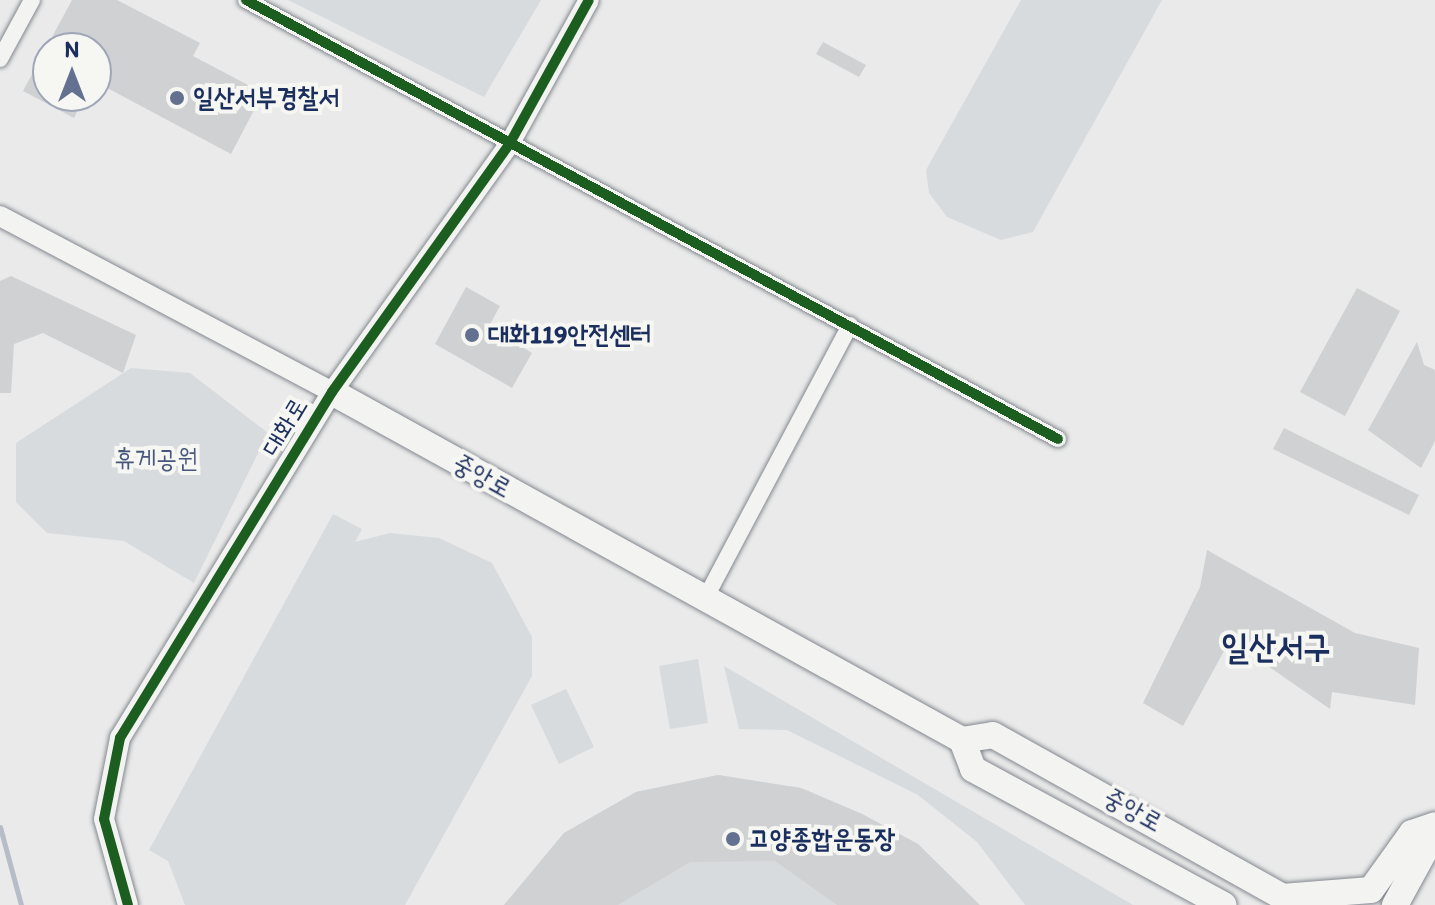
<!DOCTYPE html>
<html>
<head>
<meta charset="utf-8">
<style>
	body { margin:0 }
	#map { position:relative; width:1435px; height:905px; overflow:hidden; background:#e9eae9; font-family:Itim,"Poor Story",sans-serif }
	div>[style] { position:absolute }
	.green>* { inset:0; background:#d8dbde }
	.stream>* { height:5px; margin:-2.5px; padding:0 2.5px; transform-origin:2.5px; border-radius:2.5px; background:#b7bdc8 }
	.building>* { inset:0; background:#d0d1d3 }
	.roads { filter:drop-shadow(0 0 2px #848890) drop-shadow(0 0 2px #848890) }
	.minor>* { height:16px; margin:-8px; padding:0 8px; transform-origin:8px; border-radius:8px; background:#f3f3f2 }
	.tertiary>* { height:20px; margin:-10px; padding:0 10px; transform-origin:10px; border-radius:10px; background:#f3f3f2 }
	.primary>* { height:26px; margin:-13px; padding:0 13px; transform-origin:13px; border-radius:13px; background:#f3f3f2 }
	.cycleway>* { height:10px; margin:-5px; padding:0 5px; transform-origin:5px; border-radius:5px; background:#1b5e20 }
	.dots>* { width:22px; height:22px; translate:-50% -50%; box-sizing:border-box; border:4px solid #f6f6f2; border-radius:50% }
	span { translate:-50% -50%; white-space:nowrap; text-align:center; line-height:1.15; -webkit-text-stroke:8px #f6f6f2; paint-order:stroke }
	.poi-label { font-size:26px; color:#1b2f5e; font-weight:700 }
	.left { translate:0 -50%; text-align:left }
	.street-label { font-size:26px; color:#1b2f5e }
	.park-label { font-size:26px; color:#47577c }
	.district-label { font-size:34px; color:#1b2f5e; font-weight:700 }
	.north { position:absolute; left:32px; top:32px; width:80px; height:80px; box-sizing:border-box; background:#f6f6f2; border:2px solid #9ea6b7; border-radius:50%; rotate:0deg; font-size:22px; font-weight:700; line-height:32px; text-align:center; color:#1b2f5e }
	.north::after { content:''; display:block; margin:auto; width:28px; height:36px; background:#63708f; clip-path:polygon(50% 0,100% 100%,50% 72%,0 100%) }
</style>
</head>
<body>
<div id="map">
	<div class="green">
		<div style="clip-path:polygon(288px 0,541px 0,484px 97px)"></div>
		<div style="clip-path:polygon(1021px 0,1162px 0,1033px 232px,1001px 240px,947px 217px,929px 193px,926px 170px)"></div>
		<div style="clip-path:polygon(131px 368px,190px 373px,268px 433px,194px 583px,124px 541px,47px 533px,16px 502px,16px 443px)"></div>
		<div style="clip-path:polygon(333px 514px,362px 529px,355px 542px,390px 533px,439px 538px,492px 563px,532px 637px,532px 676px,405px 905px,185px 905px,168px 861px,149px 850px)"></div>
		<div style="clip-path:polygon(698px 659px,708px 723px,670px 729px,659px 666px)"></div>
		<div style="clip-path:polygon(724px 666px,1133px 905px,1025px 905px,977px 842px,918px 795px,787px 730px,739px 729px)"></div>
		<div style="clip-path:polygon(566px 689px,594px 747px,559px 764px,531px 705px)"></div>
		<div style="clip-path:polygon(718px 775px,801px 788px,862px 814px,918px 844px,978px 905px,504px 905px,564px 833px,636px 792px)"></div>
	</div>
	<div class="stream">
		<div style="left:0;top:827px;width:81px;rotate:74.9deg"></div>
	</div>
	<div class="building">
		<div style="clip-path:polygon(72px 0,117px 0,200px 43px,193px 56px,263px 93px,231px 154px,96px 82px,96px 48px,48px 48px,48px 96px,85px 96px,74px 118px,23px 91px)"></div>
		<div style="clip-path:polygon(823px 42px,866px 65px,859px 77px,816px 54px)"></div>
		<div style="clip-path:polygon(11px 276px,136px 335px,123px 373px,43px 333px,14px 344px,11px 393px,0 393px,0 281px)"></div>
		<div style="clip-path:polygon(466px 287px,500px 306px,489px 326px,532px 353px,512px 388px,435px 344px)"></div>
		<div style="clip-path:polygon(1357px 288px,1400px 311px,1345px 416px,1300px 392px)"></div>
		<div style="clip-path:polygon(1417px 342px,1424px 365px,1435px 370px,1435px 441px,1421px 468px,1368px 430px)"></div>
		<div style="clip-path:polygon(1284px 428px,1419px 495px,1409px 515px,1273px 449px)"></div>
		<div style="clip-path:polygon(1207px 550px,1355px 633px,1419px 648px,1415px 705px,1332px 692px,1330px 709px,1230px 640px,1183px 726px,1143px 703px,1200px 587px)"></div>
		<div style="clip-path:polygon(718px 775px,801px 788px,862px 814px,918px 844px,980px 905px,837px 905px,775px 861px,690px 862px,618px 905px,504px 905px,564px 833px,636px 792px)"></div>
	</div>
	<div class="roads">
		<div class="minor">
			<div style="left:246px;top:0;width:923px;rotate:28.4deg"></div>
			<div style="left:0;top:59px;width:67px;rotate:-61.5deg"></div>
			<div style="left:705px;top:599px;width:310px;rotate:-62.1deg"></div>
		</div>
		<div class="tertiary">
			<div style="left:0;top:216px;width:376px;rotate:27.9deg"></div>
			<div style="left:128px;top:905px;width:89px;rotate:-105.6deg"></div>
			<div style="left:104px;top:819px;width:83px;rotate:-78.8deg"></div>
			<div style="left:120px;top:738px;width:406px;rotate:-58.5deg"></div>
			<div style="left:332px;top:392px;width:306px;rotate:-54.4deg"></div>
			<div style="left:510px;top:143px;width:163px;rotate:-61.1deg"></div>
		</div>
		<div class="primary">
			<div style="left:332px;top:392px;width:720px;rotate:28.92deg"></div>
			<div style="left:962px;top:740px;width:31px;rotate:-9deg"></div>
			<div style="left:993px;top:735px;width:348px;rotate:29.2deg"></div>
			<div style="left:962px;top:740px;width:31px;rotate:69deg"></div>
			<div style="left:973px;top:769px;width:285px;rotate:28.5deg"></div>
			<div style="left:1282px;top:897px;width:89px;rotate:-4.5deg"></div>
			<div style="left:1371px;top:890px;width:70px;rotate:-54.3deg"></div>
			<div style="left:1412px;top:833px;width:24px;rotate:-19deg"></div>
			<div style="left:1395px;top:905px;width:83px;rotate:-61.3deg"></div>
		</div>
	</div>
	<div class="cycleway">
		<div style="left:246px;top:0;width:923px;rotate:28.4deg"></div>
		<div style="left:128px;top:905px;width:89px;rotate:-105.6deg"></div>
		<div style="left:104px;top:819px;width:83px;rotate:-78.8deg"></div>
		<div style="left:120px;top:738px;width:406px;rotate:-58.5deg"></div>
		<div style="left:332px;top:392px;width:306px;rotate:-54.4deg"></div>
		<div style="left:510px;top:143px;width:163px;rotate:-61.1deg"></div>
	</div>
	<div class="dots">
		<div style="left:177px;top:98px;background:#63708f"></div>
		<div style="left:472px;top:335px;background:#63708f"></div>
		<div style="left:733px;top:839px;background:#63708f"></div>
	</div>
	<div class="poi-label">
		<span class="left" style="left:193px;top:98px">일산서부경찰서</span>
		<span class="left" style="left:488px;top:335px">대화119안전센터</span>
		<span class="left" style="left:749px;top:839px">고양종합운동장</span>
	</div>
	<div class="street-label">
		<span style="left:285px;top:427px;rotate:-59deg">대화로</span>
		<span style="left:482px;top:476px;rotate:29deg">중앙로</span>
		<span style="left:1133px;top:810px;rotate:29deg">중앙로</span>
	</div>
	<div class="park-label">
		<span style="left:156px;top:459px">휴게공원</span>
	</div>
	<div class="district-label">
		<span style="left:1276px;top:647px">일산서구</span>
	</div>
	<div class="north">N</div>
</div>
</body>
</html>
